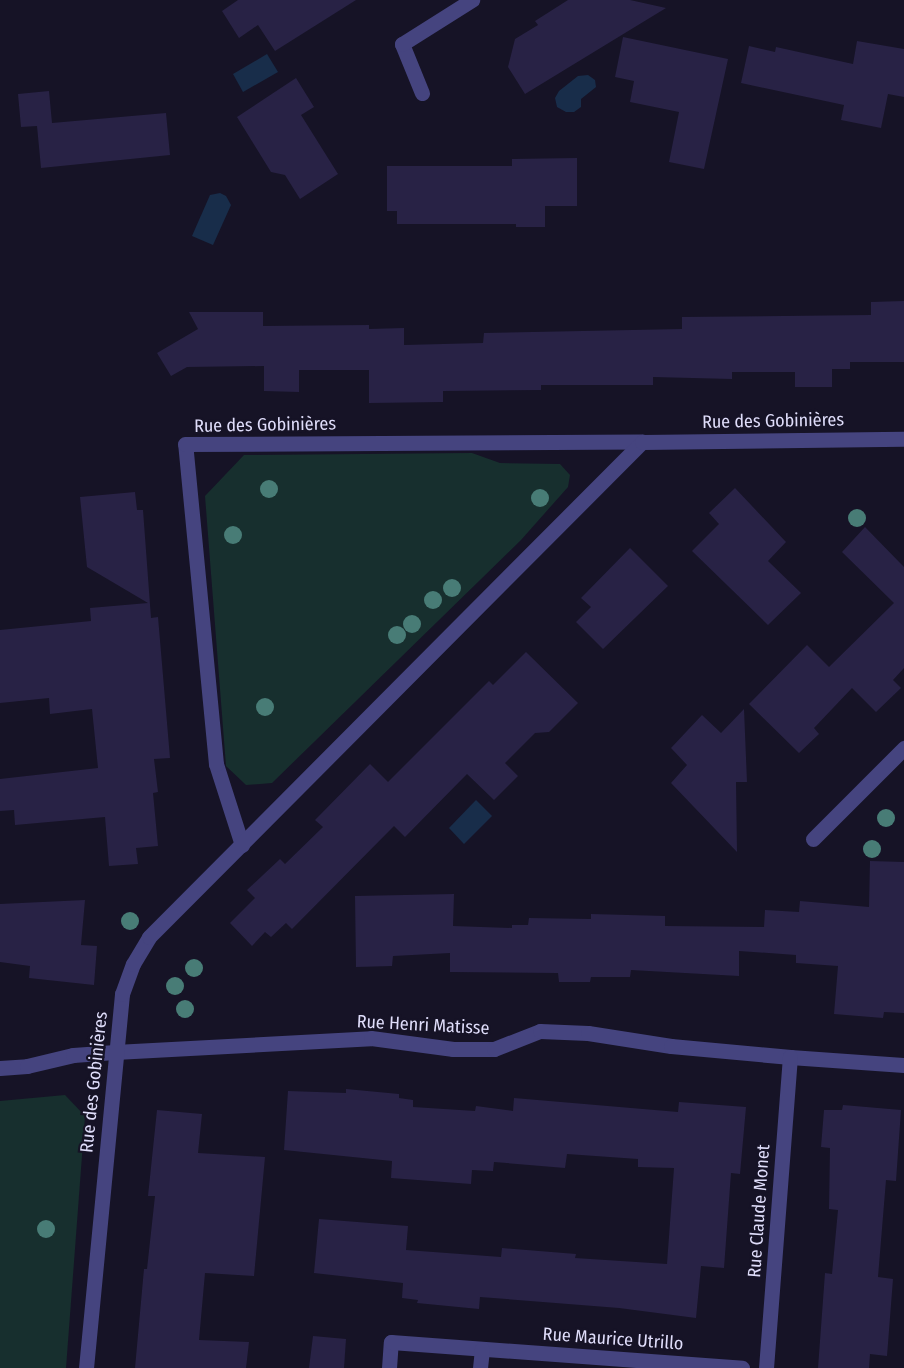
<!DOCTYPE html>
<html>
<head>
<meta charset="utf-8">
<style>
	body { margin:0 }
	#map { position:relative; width:904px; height:1368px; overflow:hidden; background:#161326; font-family:"Fira Sans Condensed",sans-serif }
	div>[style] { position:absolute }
	.green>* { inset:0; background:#172f2e }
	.water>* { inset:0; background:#182d4a }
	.building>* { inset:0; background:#282245 }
	.minor>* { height:15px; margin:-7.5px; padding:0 7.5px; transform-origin:7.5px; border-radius:7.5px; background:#45447f }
	.trees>* { width:18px; height:18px; margin:-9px; border-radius:50%; background:#487c76 }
	span { translate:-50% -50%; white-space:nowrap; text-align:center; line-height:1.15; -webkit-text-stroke:4.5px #161326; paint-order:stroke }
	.street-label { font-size:18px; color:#dfddfa }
</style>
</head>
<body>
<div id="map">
	<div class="green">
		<div style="clip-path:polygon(472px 453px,500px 463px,560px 464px,570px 475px,568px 487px,521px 540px,272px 783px,246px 785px,226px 766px,205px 496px,244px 455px)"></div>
		<div style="clip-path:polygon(65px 1095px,85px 1116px,66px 1368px,0 1368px,0 1101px)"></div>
	</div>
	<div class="water">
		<div style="clip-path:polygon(267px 54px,278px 72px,243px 92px,233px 74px)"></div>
		<div style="clip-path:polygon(588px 75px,595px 80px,596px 87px,581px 99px,581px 107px,574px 112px,566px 112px,557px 107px,555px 98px,559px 91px,578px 76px)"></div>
		<div style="clip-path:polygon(220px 193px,226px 196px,231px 205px,213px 245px,192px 236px,210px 195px)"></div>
		<div style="clip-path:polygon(476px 800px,492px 816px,464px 844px,449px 828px)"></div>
	</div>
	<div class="building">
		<div style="clip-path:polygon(238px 0,356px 0,275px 51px,258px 25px,239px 38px,222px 11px)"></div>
		<div style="clip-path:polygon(568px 0,630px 0,666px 8px,525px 94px,508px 67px,515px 39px,538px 25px,535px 21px)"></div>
		<div style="clip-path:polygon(623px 37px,728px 59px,704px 169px,669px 162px,679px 112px,630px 102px,634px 81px,615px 77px)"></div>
		<div style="clip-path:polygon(857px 41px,904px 49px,904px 97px,888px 94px,881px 128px,841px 120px,844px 105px,741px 83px,749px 46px,775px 52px,776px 47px,853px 64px)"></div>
		<div style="clip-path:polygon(296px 78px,314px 107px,301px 115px,338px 174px,300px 199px,285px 175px,271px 172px,237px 117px)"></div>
		<div style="clip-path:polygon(49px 91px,52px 123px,166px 113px,170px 155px,41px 168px,37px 126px,21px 127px,18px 94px)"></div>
		<div style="clip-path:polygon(577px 158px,577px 206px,545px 206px,545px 227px,516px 227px,516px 224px,397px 224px,397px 211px,387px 211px,387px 166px,512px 166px,512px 159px)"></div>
		<div style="clip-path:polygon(904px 301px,904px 362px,850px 362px,850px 369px,832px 369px,832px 387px,795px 387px,795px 372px,732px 372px,732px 379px,653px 377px,653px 385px,541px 385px,541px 390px,443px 391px,443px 402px,369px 403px,369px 370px,299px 370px,299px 392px,264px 391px,264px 366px,187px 367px,171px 376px,157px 353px,198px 329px,189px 312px,263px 312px,263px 326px,369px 325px,369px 329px,404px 328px,404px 345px,483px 343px,484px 333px,682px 329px,682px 317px,871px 315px,871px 302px)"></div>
		<div style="clip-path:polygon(735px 488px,786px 542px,768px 561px,801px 593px,768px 625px,692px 551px,719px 524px,709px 513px)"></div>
		<div style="clip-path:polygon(135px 492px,137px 510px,143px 510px,151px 618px,158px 617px,170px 758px,154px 759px,158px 792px,153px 793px,158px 846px,136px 848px,138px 864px,109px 866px,105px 817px,15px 825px,14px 810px,0 811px,0 779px,98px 768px,92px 709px,50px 714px,49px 698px,0 703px,0 630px,91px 621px,90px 608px,148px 603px,87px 567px,80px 497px)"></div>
		<div style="clip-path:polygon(865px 527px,904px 567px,904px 668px,893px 680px,901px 688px,876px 712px,852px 688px,814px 728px,819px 734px,799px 753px,749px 704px,807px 645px,829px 667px,894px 603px,842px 552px)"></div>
		<div style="clip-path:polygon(630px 548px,668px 586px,603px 649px,576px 622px,591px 607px,581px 598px)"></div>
		<div style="clip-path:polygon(526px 652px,578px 703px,549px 732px,535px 733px,505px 763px,518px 776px,494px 800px,467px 774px,405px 837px,394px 826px,292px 929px,286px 923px,271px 937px,265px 932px,252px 946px,230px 923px,255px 898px,247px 890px,280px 859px,285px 864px,323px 827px,315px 820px,370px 764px,388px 782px,489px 681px,493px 685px)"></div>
		<div style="clip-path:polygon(744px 709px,747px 782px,736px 782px,737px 852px,671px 783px,687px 765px,671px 748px,702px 715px,721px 733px)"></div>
		<div style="clip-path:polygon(870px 861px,904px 862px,904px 1013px,884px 1012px,883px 1018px,834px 1014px,838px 966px,796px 963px,796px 955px,739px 951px,739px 976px,631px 970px,630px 977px,591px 977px,590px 982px,559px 982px,558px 973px,450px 972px,450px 953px,393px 956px,392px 966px,356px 967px,355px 896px,454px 894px,453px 926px,512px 928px,512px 925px,528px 925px,529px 918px,591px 919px,591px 914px,665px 916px,665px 926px,764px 927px,765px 910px,799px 912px,800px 901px,869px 907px)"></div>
		<div style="clip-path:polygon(85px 900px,81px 945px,97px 946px,94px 985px,29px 978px,30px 966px,0 962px,0 904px)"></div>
		<div style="clip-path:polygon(346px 1089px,399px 1094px,399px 1098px,413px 1100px,413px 1107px,475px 1111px,476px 1106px,513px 1111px,514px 1098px,678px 1112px,679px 1102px,746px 1107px,740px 1174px,731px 1173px,724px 1268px,701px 1266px,696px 1318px,619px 1308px,480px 1297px,479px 1309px,417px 1303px,418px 1300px,402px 1298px,403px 1283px,314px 1273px,319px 1219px,408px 1226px,406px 1250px,501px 1257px,502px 1248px,576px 1254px,575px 1258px,667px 1264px,674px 1168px,638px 1167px,638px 1159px,567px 1154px,565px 1168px,494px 1162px,493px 1171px,472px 1170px,471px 1184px,391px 1178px,392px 1161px,284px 1150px,288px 1091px,346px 1093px)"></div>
		<div style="clip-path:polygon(843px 1105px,901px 1110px,896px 1181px,886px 1180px,878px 1277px,893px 1279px,887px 1356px,870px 1354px,869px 1368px,818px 1368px,825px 1273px,832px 1274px,838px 1210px,829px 1209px,830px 1148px,821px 1147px,824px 1110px,842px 1110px)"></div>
		<div style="clip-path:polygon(157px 1110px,202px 1114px,198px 1153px,265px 1157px,254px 1276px,205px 1273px,199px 1340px,249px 1342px,246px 1368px,135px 1368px,144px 1269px,147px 1269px,155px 1196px,148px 1196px)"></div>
		<div style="clip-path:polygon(313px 1336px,346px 1339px,344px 1368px,309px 1368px)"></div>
	</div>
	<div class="minor">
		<div style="left:422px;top:93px;width:53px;rotate:-112.2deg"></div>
		<div style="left:402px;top:44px;width:83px;rotate:-32.2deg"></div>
		<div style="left:813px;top:839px;width:129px;rotate:-45deg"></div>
		<div style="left:242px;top:845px;width:85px;rotate:-107.8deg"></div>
		<div style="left:216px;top:764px;width:321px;rotate:-95.5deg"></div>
		<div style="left:185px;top:444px;width:457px;rotate:-0.3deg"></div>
		<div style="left:0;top:1068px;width:27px;rotate:-4deg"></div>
		<div style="left:27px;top:1066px;width:47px;rotate:-13.4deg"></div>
		<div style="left:73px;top:1055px;width:42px;rotate:-4.1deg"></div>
		<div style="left:115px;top:1052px;width:256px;rotate:-3.1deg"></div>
		<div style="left:371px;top:1038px;width:83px;rotate:7.6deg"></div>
		<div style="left:453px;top:1049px;width:41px"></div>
		<div style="left:494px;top:1049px;width:49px;rotate:-21.4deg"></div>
		<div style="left:540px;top:1031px;width:48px;rotate:2.4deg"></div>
		<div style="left:588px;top:1033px;width:84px;rotate:8.9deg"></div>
		<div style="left:671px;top:1046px;width:120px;rotate:5.3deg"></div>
		<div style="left:790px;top:1057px;width:114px;rotate:4deg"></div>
		<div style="left:86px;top:1368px;width:376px;rotate:-84.5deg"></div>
		<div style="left:122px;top:994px;width:32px;rotate:-70deg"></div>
		<div style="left:133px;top:964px;width:31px;rotate:-59deg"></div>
		<div style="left:149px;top:937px;width:699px;rotate:-45.12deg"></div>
		<div style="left:642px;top:442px;width:262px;rotate:-0.7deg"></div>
		<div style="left:389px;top:1368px;width:26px;rotate:-86deg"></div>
		<div style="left:391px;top:1342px;width:352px;rotate:4.2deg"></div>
		<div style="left:480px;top:1368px;width:19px;rotate:-84deg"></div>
		<div style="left:766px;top:1368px;width:312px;rotate:-85.6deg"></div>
	</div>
	<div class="trees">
		<div style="left:269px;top:489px"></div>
		<div style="left:540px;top:498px"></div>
		<div style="left:857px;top:518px"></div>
		<div style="left:233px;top:535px"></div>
		<div style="left:452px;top:588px"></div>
		<div style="left:433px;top:600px"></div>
		<div style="left:412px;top:624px"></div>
		<div style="left:397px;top:635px"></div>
		<div style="left:265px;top:707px"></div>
		<div style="left:886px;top:818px"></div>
		<div style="left:872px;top:849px"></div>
		<div style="left:130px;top:921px"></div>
		<div style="left:194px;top:968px"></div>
		<div style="left:175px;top:986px"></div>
		<div style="left:185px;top:1009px"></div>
		<div style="left:46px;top:1229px"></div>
	</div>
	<div class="street-label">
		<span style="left:773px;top:421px;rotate:-1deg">Rue des Gobinières</span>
		<span style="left:265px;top:425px;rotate:-1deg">Rue des Gobinières</span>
		<span style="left:423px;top:1025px;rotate:3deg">Rue Henri Matisse</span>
		<span style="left:94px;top:1082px;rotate:-84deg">Rue des Gobinières</span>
		<span style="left:759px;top:1211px;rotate:-86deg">Rue Claude Monet</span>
		<span style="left:613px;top:1339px;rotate:4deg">Rue Maurice Utrillo</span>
	</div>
</div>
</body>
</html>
